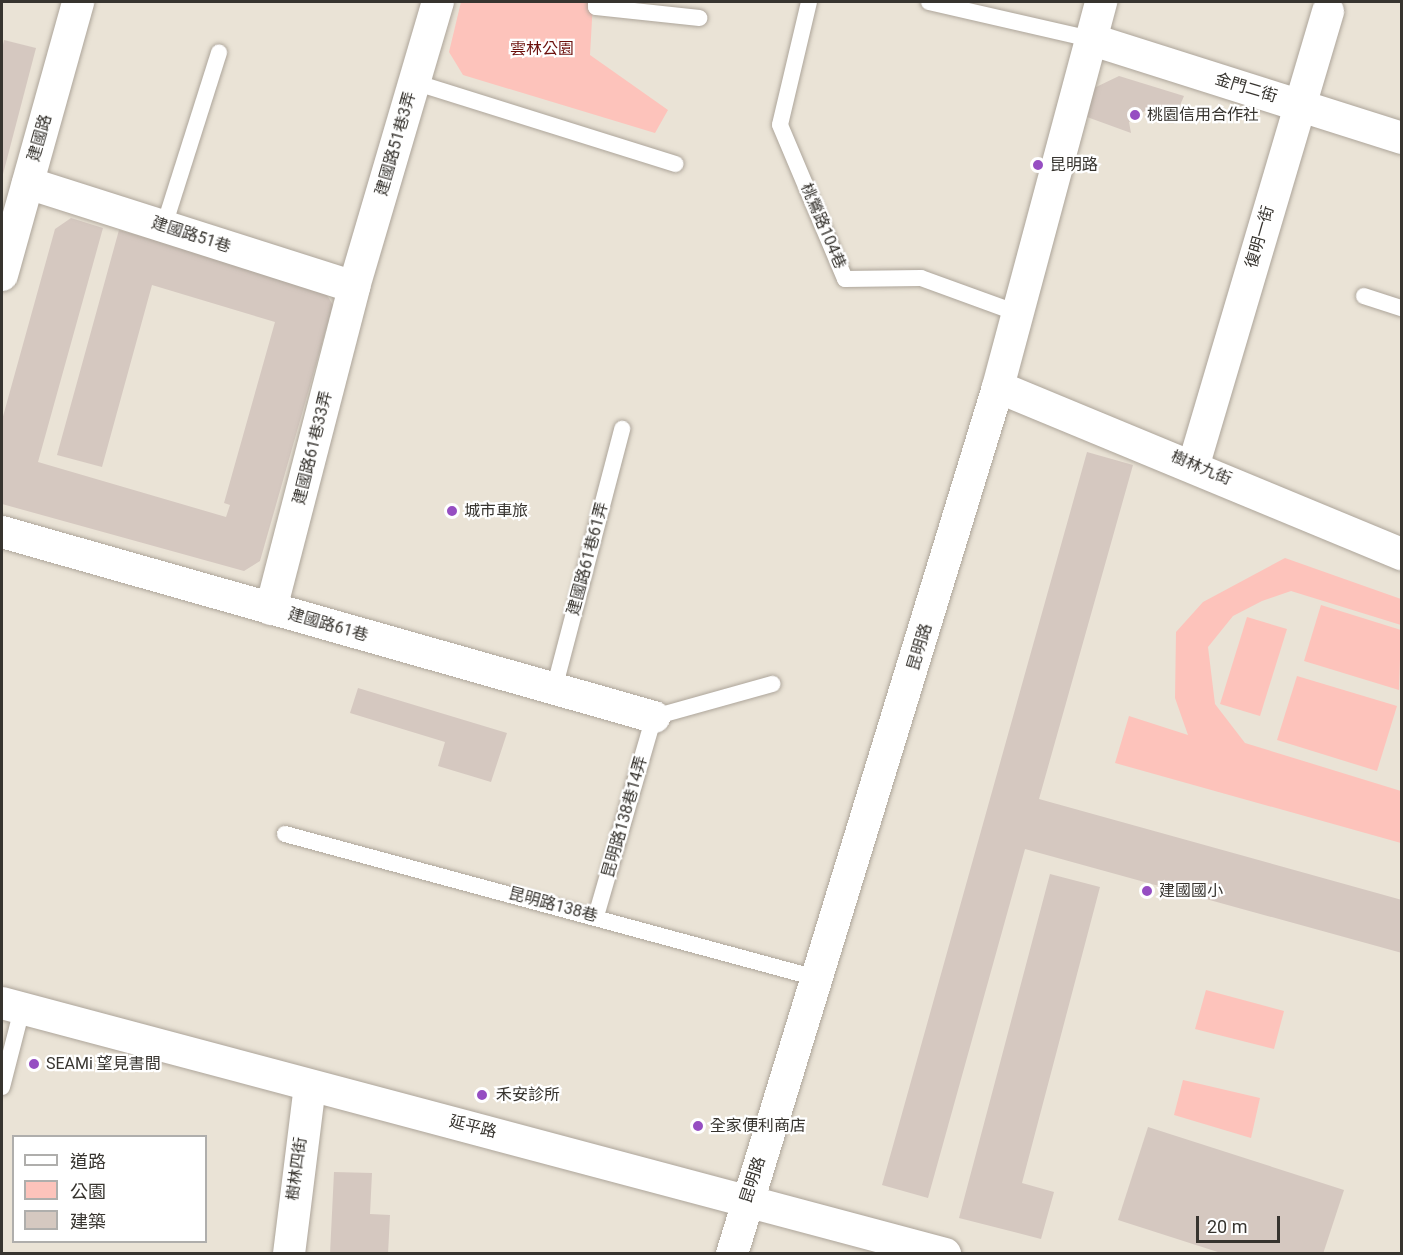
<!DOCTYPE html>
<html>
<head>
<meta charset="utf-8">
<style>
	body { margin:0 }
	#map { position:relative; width:1403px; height:1255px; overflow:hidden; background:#eae3d6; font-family:Roboto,"Noto Sans TC",sans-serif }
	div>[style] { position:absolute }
	.green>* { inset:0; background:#fdc3bb }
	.building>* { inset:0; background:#d5c8c0 }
	.roads { filter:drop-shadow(0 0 2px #ada59a) drop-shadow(0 0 2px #ada59a) }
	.service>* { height:16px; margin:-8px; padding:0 8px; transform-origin:8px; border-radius:8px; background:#fff }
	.minor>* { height:32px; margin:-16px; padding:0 16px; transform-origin:16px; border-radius:16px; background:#fff }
	.dots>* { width:16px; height:16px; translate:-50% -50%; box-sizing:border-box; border:3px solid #fff; border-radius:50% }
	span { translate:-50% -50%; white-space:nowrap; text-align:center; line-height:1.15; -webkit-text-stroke:4.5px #fff; paint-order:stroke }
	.park-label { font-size:16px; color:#6c100c }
	.street-label { font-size:16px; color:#37342f }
	.poi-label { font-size:16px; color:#37342f }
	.left { translate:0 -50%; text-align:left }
	.frame { position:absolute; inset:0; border:3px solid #37342f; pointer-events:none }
	.legend { position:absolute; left:12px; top:1135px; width:195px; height:108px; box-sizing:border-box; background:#fff; border:2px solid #afaeac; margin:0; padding:8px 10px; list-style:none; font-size:18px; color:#37342f }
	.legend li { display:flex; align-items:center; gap:12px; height:30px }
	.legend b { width:30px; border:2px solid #afaeac }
	.scale { position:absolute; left:1196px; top:1216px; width:84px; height:27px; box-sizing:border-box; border:3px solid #37342f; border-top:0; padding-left:8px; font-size:18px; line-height:21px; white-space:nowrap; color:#37342f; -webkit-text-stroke:4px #fff; paint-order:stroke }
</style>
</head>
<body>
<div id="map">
	<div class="green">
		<div style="clip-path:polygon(461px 2px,593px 2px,590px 55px,668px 110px,655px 133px,463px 75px,449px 52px)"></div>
		<div style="clip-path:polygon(1285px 558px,1401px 599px,1401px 625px,1291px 591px,1262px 601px,1233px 616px,1208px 647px,1215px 704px,1245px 743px,1401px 791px,1401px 843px,1115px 763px,1129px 716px,1188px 735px,1175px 698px,1176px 632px,1203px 602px)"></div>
		<div style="clip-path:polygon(1321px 605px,1401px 630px,1399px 690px,1304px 661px)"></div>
		<div style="clip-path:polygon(1247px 617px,1287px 629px,1260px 716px,1220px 704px)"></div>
		<div style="clip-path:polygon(1297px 676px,1397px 706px,1377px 771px,1277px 740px)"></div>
		<div style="clip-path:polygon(1206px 990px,1284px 1011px,1274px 1049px,1195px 1029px)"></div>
		<div style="clip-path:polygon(1183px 1080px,1260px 1098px,1251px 1138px,1174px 1115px)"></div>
	</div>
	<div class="building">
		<div style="clip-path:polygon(4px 40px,36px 48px,2px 178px,2px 50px)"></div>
		<div style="clip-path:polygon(1119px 76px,1184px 96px,1175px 117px,1149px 108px,1129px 122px,1131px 133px,1087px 117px,1094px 88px)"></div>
		<div style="clip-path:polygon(71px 218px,103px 228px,38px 462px,226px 517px,230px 505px,224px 503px,275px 322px,152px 285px,102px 467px,57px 455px,119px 230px,322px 287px,333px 305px,260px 561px,244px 571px,2px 504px,2px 420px,55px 229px)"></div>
		<div style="clip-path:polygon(1087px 452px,1133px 465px,1039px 799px,1402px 900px,1402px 953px,1025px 849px,928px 1198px,882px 1185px)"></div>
		<div style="clip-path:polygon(358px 688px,507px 733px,491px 782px,438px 766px,445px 742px,350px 713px)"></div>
		<div style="clip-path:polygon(1050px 874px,1100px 887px,1022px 1183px,1054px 1192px,1041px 1239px,959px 1218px)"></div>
		<div style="clip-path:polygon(1148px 1127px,1344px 1190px,1323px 1254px,1224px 1254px,1118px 1220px)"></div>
		<div style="clip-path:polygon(334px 1172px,372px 1173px,370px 1214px,390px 1215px,388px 1254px,330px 1254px)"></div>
	</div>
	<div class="roads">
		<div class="service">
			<div style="left:596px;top:2px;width:5px;rotate:90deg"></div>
			<div style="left:596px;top:7px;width:104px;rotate:6.1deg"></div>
			<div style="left:809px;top:2px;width:126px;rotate:103.3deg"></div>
			<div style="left:780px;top:125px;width:167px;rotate:67.1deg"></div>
			<div style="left:845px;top:279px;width:76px;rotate:-0.8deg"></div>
			<div style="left:921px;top:278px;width:102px;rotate:20deg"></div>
			<div style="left:929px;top:2px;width:165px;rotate:12.9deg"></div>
			<div style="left:414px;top:82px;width:274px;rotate:17.4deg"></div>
			<div style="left:164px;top:226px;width:182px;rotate:-72.4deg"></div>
			<div style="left:1364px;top:296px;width:40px;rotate:18deg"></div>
			<div style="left:554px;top:689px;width:269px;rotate:-75.3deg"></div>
			<div style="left:285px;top:834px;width:554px;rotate:15.16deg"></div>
			<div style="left:596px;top:916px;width:207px;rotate:-73.8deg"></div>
			<div style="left:654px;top:717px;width:123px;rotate:-15.6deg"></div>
			<div style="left:2px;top:1087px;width:81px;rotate:-75.6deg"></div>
		</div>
		<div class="minor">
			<div style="left:1090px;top:39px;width:327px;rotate:17.6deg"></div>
			<div style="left:28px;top:183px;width:342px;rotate:17.7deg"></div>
			<div style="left:2px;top:275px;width:283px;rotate:-74.4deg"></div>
			<div style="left:998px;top:387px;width:437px;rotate:22.5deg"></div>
			<div style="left:1194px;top:464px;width:472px;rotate:-73.5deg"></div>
			<div style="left:2px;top:532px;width:678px;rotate:15.84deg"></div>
			<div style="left:271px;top:609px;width:333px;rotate:-75.5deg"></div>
			<div style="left:354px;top:287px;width:297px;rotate:-73.6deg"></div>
			<div style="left:2px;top:1003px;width:976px;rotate:14.9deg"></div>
			<div style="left:289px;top:1254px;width:169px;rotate:-82.9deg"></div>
			<div style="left:732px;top:1254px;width:907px;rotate:-72.94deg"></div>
			<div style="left:998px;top:387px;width:399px;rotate:-75deg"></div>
		</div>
	</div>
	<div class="dots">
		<div style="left:1135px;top:115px;background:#964ec2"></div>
		<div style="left:1038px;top:165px;background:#964ec2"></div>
		<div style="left:452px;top:511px;background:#964ec2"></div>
		<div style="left:1147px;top:891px;background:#964ec2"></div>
		<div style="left:34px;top:1064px;background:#964ec2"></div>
		<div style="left:482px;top:1095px;background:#964ec2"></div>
		<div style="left:698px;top:1126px;background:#964ec2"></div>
	</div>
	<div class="park-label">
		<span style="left:542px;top:49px">雲林公園</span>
	</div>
	<div class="street-label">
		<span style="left:1246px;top:88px;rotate:17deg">金門二街</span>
		<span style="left:40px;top:138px;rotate:-74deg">建國路</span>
		<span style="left:396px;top:144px;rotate:-74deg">建國路51巷3弄</span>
		<span style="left:823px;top:226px;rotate:67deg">桃鶯路104巷</span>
		<span style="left:191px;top:235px;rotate:18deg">建國路51巷</span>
		<span style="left:1260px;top:237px;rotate:-74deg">復明一街</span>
		<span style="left:313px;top:448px;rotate:-76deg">建國路61巷33弄</span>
		<span style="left:1201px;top:468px;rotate:23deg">樹林九街</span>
		<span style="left:588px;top:559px;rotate:-75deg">建國路61巷61弄</span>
		<span style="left:328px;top:625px;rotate:16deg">建國路61巷</span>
		<span style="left:920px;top:647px;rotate:-73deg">昆明路</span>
		<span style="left:625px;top:817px;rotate:-74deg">昆明路138巷14弄</span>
		<span style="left:553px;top:905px;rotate:15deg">昆明路138巷</span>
		<span style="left:473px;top:1127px;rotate:14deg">延平路</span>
		<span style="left:297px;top:1169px;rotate:-82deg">樹林四街</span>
		<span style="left:753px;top:1180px;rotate:-72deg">昆明路</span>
	</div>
	<div class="poi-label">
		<span class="left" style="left:1147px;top:115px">桃園信用合作社</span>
		<span class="left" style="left:1050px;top:165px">昆明路</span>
		<span class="left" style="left:464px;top:511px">城市車旅</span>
		<span class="left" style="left:1159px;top:891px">建國國小</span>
		<span class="left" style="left:46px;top:1064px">SEAMi 望見書間</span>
		<span class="left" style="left:496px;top:1095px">禾安診所</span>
		<span class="left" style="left:710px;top:1126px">全家便利商店</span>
	</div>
	<div class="frame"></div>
	<ul class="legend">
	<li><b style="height:8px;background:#fff"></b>道路</li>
	<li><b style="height:16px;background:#fdc3bb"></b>公園</li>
	<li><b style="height:16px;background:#d5c8c0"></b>建築</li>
	</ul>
	<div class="scale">20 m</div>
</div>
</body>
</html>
